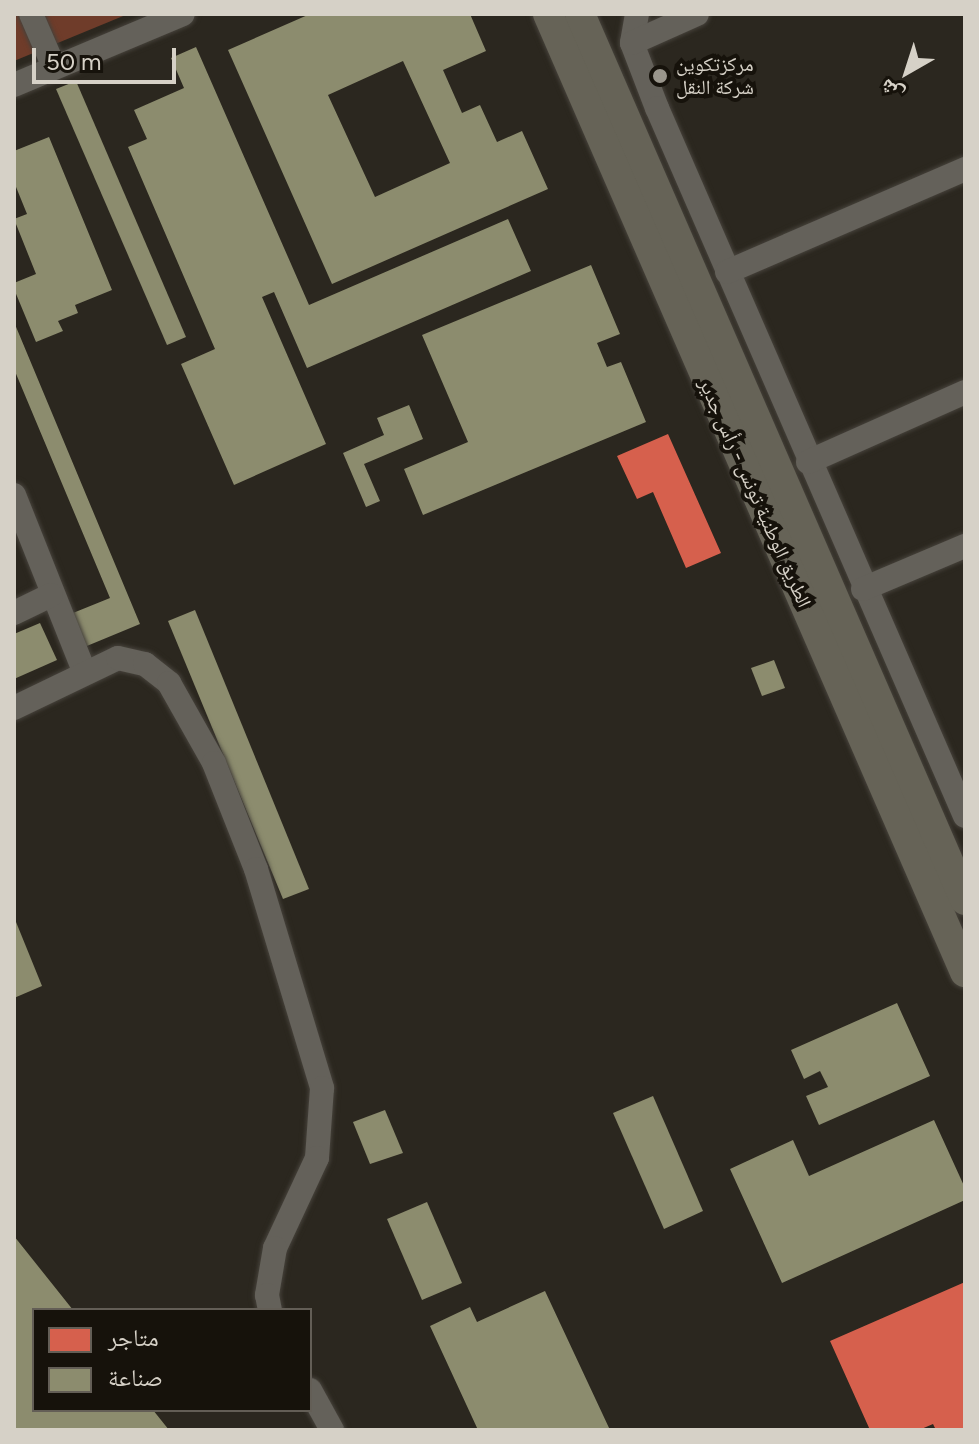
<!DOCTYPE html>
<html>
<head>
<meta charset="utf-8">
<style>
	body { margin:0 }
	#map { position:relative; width:979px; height:1444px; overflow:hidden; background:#2b271f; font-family:Figtree,"Noto Naskh Arabic",sans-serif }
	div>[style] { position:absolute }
	.green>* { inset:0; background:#6f3c2a }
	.shops>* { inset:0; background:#d6604d }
	.industry>* { inset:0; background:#8c8c6e }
	.roads { filter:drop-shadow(0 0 2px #46423b) drop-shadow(0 0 2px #46423b) }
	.minor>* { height:24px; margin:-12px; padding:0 12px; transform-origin:12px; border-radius:12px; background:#64615a }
	.major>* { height:30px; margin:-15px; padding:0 15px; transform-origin:15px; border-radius:15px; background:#666357 }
	.dots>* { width:22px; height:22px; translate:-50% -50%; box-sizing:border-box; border:4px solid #16120b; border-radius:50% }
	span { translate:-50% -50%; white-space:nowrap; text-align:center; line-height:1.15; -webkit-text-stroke:8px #16120b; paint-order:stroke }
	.poi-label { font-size:20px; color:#d6d1c7 }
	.left { translate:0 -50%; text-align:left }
	.street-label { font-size:20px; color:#d6d1c7 }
	.frame { position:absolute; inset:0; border:16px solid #d6d1c7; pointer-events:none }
	.legend { position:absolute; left:32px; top:1308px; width:280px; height:104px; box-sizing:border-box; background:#16120b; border:2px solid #635e56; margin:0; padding:10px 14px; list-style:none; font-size:24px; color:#d6d1c7 }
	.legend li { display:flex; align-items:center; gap:16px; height:40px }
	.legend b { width:40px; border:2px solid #635e56 }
	.north { position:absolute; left:867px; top:32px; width:80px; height:80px; -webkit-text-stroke:6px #16120b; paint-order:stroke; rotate:219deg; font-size:22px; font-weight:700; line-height:32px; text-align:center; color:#d6d1c7 }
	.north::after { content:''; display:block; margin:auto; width:28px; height:36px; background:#d6d1c7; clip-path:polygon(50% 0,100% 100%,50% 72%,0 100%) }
	.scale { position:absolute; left:32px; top:48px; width:144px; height:36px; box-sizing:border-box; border:4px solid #d6d1c7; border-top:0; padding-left:10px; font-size:24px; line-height:28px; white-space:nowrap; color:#d6d1c7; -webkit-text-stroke:6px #16120b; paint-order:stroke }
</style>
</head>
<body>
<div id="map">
	<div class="green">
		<div style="clip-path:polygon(14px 14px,128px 14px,14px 61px)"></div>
	</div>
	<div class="shops">
		<div style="clip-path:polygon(668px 434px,721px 553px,686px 568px,653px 492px,637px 499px,617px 456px)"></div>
		<div style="clip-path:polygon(965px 1282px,965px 1430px,936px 1430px,933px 1424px,919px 1430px,870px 1430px,830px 1341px)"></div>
	</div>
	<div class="industry">
		<div style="clip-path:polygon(evenodd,310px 14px,470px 14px,486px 51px,443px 70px,462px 113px,480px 105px,497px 142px,522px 131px,548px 189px,332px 284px,228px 50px,310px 14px,403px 61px,450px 163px,375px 197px,328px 95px,403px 61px)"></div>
		<div style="clip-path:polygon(196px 47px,309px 305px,508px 219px,531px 271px,307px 368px,274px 292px,262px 297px,326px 444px,234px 485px,181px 364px,215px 349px,128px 147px,147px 139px,134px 110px,184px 88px,171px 58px)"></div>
		<div style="clip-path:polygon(76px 81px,186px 337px,167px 345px,56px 89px)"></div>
		<div style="clip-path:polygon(49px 137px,112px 290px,75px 305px,78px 313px,58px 321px,63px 331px,36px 342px,14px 289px,14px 283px,36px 274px,14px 219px,27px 214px,14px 182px,14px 151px)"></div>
		<div style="clip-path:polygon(591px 265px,620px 334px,597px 343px,607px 367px,621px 362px,646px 422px,423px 515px,404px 469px,468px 442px,422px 335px)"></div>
		<div style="clip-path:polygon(14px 322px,140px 624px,82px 648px,68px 615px,110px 598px,14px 369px)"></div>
		<div style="clip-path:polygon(409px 405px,423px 439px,364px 464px,380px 501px,366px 507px,343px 453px,384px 435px,377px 418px)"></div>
		<div style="clip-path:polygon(195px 610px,309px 889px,283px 899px,168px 621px)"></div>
		<div style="clip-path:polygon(40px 623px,57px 660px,14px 679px,14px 634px)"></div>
		<div style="clip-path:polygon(774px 660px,785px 688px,762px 696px,751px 668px)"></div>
		<div style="clip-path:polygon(14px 917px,42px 986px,14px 998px)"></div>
		<div style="clip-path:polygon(897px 1003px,930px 1076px,819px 1125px,806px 1096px,828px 1087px,820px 1071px,804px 1079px,791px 1050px)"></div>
		<div style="clip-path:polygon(653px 1096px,703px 1211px,664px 1229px,613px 1113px)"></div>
		<div style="clip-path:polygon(385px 1110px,403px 1153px,370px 1164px,353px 1122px)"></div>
		<div style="clip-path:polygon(934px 1120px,965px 1188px,965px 1200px,782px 1283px,730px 1169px,793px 1140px,809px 1176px)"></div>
		<div style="clip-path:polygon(427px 1202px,462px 1283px,422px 1300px,387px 1219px)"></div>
		<div style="clip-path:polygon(14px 1236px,73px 1310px,34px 1310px,34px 1410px,153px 1410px,169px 1430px,14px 1430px)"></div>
		<div style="clip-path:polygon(545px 1291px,610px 1430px,478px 1430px,430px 1326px,470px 1307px,477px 1322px)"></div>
	</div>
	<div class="roads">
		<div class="minor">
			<div style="left:31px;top:14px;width:58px;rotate:66.5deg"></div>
			<div style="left:637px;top:14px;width:29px;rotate:100deg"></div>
			<div style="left:632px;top:43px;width:70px;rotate:69deg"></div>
			<div style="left:657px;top:108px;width:772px;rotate:66.49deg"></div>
			<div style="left:632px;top:43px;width:71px;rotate:-24deg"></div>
			<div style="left:14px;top:85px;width:183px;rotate:-22.8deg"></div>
			<div style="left:727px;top:272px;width:259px;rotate:-23.4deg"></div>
			<div style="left:808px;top:462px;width:172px;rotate:-24deg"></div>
			<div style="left:14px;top:495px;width:189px;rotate:68.3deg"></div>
			<div style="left:863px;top:589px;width:111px;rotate:-22.9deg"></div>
			<div style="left:14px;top:613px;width:41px;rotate:-25.9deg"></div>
			<div style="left:14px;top:708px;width:115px;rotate:-25.7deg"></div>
			<div style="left:118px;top:658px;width:28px;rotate:13deg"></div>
			<div style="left:145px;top:664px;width:31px;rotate:38deg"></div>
			<div style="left:169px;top:683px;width:92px;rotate:60.6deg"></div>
			<div style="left:214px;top:763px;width:114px;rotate:68.4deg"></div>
			<div style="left:256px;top:869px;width:229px;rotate:73.2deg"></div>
			<div style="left:322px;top:1088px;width:70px;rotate:94.1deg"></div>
			<div style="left:317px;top:1158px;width:99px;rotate:115deg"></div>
			<div style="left:275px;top:1248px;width:48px;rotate:99.7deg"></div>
			<div style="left:267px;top:1295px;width:15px;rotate:79deg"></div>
			<div style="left:310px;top:1390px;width:46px;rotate:61.2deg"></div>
		</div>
		<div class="major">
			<div style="left:548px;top:14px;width:1045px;rotate:66.48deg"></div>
			<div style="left:580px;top:14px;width:966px;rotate:66.51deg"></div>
		</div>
	</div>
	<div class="dots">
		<div style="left:660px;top:76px;background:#9a968c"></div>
	</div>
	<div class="poi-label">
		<span class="left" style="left:676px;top:76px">مركزتكوين<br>شركة النقل</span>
	</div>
	<div class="street-label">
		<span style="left:755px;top:493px;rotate:66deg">الطريق الوطنية تونس - رأس جدير</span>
	</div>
	<div class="frame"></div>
	<ul class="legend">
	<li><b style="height:22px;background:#d6604d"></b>متاجر</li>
	<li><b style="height:22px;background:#8c8c6e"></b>صناعة</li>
	</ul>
	<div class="north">ش</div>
	<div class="scale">50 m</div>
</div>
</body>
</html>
